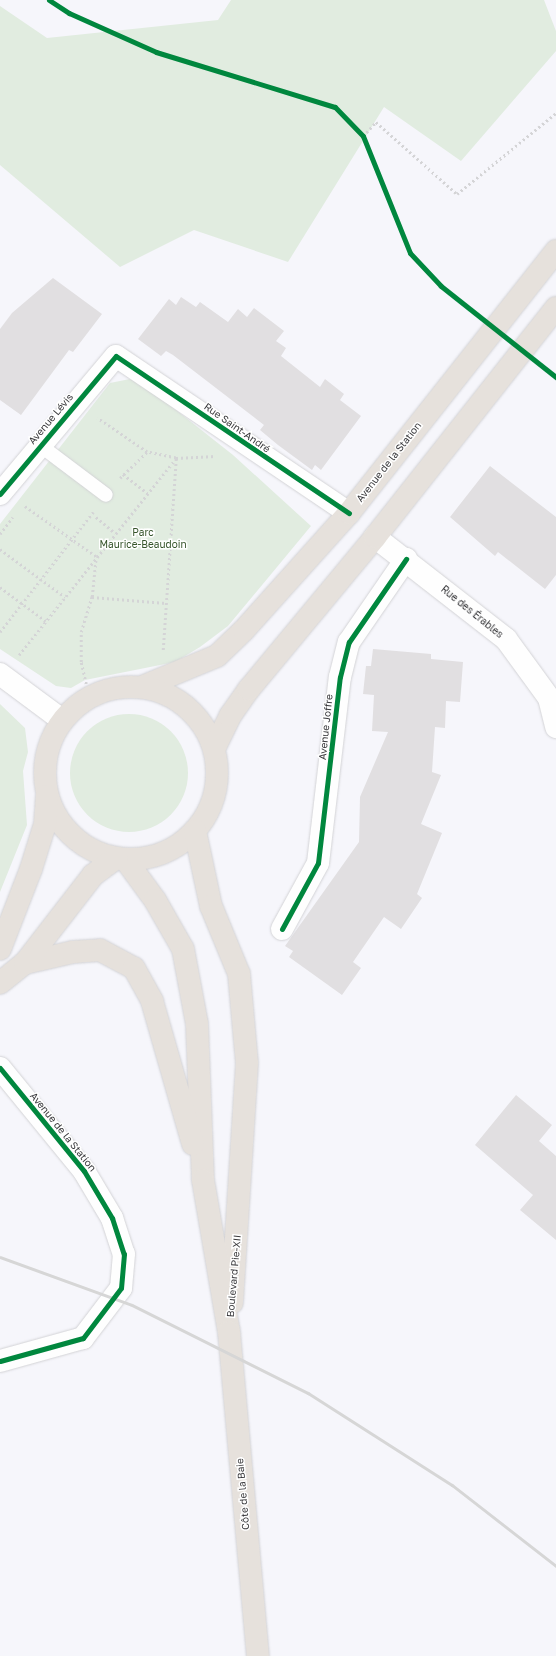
<!DOCTYPE html>
<html>
<head>
<meta charset="utf-8">
<style>
	body { margin:0 }
	#map { position:relative; width:556px; height:1656px; overflow:hidden; background:#f6f6fb; font-family:"Golos Text",sans-serif }
	div>[style] { position:absolute }
	.green>* { inset:0; background:#e1ece0 }
	.round { border-radius:50% }
	.building>* { inset:0; background:#e1dfe1 }
	.path>* { height:2.5px; margin-top:-1.25px; transform-origin:0; background:repeating-linear-gradient(90deg,#d4d4d6 0 2px,transparent 0 5px) }
	.roads { filter:drop-shadow(0 0 1px #d3d3d6) drop-shadow(0 0 1px #d3d3d6) }
	.service>* { height:14px; margin:-7px; padding:0 7px; transform-origin:7px; border-radius:7px; background:#fefefe }
	.minor>* { height:22px; margin:-11px; padding:0 11px; transform-origin:11px; border-radius:11px; background:#fefefe }
	.primary>* { height:22px; margin:-11px; padding:0 11px; transform-origin:11px; border-radius:11px; background:#e6e1dc }
	.primary>.ring { margin:-11px; padding:0; box-sizing:content-box; background:none; border:22px solid #e6e1dc; border-radius:50% }
	.rail>* { height:3px; margin:-1.5px; padding:0 1.5px; transform-origin:1.5px; border-radius:1.5px; background:#d6d6d6 }
	.cycleway>* { height:5px; margin:-2.5px; padding:0 2.5px; transform-origin:2.5px; border-radius:2.5px; background:#00873e }
	span { translate:-50% -50%; white-space:nowrap; text-align:center; line-height:1.15; -webkit-text-stroke:3px #fff; paint-order:stroke }
	.street-label { font-size:10px; color:#38383b }
	.park-label { font-size:10px; color:#36542b }
</style>
</head>
<body>
<div id="map">
	<div class="green">
		<div style="clip-path:polygon(231px 0,544px 0,556px 31px,556px 51px,461px 161px,384px 107px,288px 262px,194px 230px,120px 267px,0 165px,0 6px,47px 38px,218px 20px)"></div>
		<div style="clip-path:polygon(130px 379px,152px 391px,233px 455px,311px 526px,228px 626px,200px 647px,175px 662px,85px 680px,71px 688px,56px 686px,0 649px,0 524px,110px 383px)"></div>
		<div style="clip-path:polygon(0 704px,25px 728px,28px 752px,23px 771px,27px 825px,0 892px)"></div>
		<div class="round" style="left:70px;top:714px;width:118px;height:118px"></div>
	</div>
	<div class="building">
		<div style="clip-path:polygon(53px 278px,102px 314px,73px 352px,69px 350px,21px 415px,0 400px,0 329px,12px 313px)"></div>
		<div style="clip-path:polygon(181px 297px,196px 307px,200px 302px,228px 322px,238px 309px,247px 317px,254px 308px,284px 331px,276px 341px,286px 348px,281px 356px,320px 387px,325px 379px,344px 394px,340px 400px,361px 416px,321px 470px,315px 465px,312px 470px,278px 445px,260px 430px,264px 425px,173px 355px,166px 351px,161px 356px,138px 339px,169px 299px,176px 305px)"></div>
		<div style="clip-path:polygon(490px 466px,556px 517px,556px 575px,545px 589px,498px 552px,495px 556px,450px 517px)"></div>
		<div style="clip-path:polygon(373px 649px,431px 654px,431px 659px,463px 662px,460px 702px,446px 701px,445px 728px,435px 727px,432px 772px,441px 775px,421px 824px,442px 833px,417px 894px,422px 898px,401px 929px,384px 917px,353px 962px,361px 968px,342px 995px,289px 957px,293px 951px,285px 946px,359px 842px,360px 797px,388px 732px,372px 731px,374px 695px,363px 694px,366px 666px,371px 666px)"></div>
		<div style="clip-path:polygon(516px 1095px,552px 1125px,539px 1141px,556px 1156px,556px 1240px,520px 1210px,533px 1195px,475px 1145px)"></div>
	</div>
	<div class="path">
		<div style="left:363px;top:136px;width:19px;rotate:-47deg"></div>
		<div style="left:376px;top:122px;width:108px;rotate:41.6deg"></div>
		<div style="left:457px;top:194px;width:128px;rotate:-39.3deg"></div>
		<div style="left:123px;top:474px;width:31px;rotate:38deg"></div>
		<div style="left:120px;top:478px;width:37px;rotate:-44deg"></div>
		<div style="left:25px;top:506px;width:88px;rotate:35.3deg"></div>
		<div style="left:96px;top:517px;width:25px;rotate:40deg"></div>
		<div style="left:0;top:534px;width:21px;rotate:-53deg"></div>
		<div style="left:0;top:549px;width:81px;rotate:36.4deg"></div>
		<div style="left:0;top:587px;width:57px;rotate:36.5deg"></div>
		<div style="left:92px;top:597px;width:40px;rotate:-84.3deg"></div>
		<div style="left:0;top:632px;width:152px;rotate:-52.2deg"></div>
		<div style="left:163px;top:650px;width:192px;rotate:-86.1deg"></div>
		<div style="left:176px;top:458px;width:40px;rotate:-2.9deg"></div>
		<div style="left:19px;top:655px;width:252px;rotate:-51.4deg"></div>
		<div style="left:176px;top:458px;width:30px;rotate:-168deg"></div>
		<div style="left:147px;top:452px;width:60px;rotate:-145.8deg"></div>
		<div style="left:86px;top:684px;width:23px;rotate:-103deg"></div>
		<div style="left:81px;top:662px;width:30px;rotate:-90deg"></div>
		<div style="left:81px;top:632px;width:37px;rotate:-73deg"></div>
		<div style="left:92px;top:597px;width:74px;rotate:4.6deg"></div>
	</div>
	<div class="roads">
		<div class="service">
			<div style="left:41px;top:446px;width:81px;rotate:37deg"></div>
		</div>
		<div class="minor">
			<div style="left:0;top:494px;width:180px;rotate:-50deg"></div>
			<div style="left:116px;top:356px;width:281px;rotate:34deg"></div>
			<div style="left:375px;top:537px;width:166px;rotate:37.9deg"></div>
			<div style="left:506px;top:639px;width:73px;rotate:53.9deg"></div>
			<div style="left:549px;top:698px;width:30px;rotate:76deg"></div>
			<div style="left:0;top:674px;width:77px;rotate:36.6deg"></div>
			<div style="left:282px;top:929px;width:75px;rotate:-61.4deg"></div>
			<div style="left:318px;top:863px;width:187px;rotate:-83.3deg"></div>
			<div style="left:340px;top:677px;width:36px;rotate:-76deg"></div>
			<div style="left:349px;top:642px;width:101px;rotate:-55.5deg"></div>
			<div style="left:0;top:1068px;width:133px;rotate:50.8deg"></div>
			<div style="left:84px;top:1171px;width:55px;rotate:59.2deg"></div>
			<div style="left:112px;top:1218px;width:38px;rotate:72deg"></div>
			<div style="left:124px;top:1254px;width:34px;rotate:95deg"></div>
			<div style="left:121px;top:1288px;width:63px;rotate:127.2deg"></div>
			<div style="left:83px;top:1338px;width:86px;rotate:164.5deg"></div>
		</div>
		<div class="primary">
			<div style="left:142px;top:687px;width:81px;rotate:-22.5deg"></div>
			<div style="left:217px;top:656px;width:37px;rotate:-44deg"></div>
			<div style="left:244px;top:630px;width:157px;rotate:-48.1deg"></div>
			<div style="left:349px;top:513px;width:334px;rotate:-51.7deg"></div>
			<div class="ring" style="left:45px;top:687px;width:150px;height:150px"></div>
			<div style="left:214px;top:749px;width:37px;rotate:-64deg"></div>
			<div style="left:230px;top:716px;width:33px;rotate:-55deg"></div>
			<div style="left:249px;top:689px;width:197px;rotate:-50.3deg"></div>
			<div style="left:375px;top:537px;width:292px;rotate:-51.7deg"></div>
			<div style="left:195px;top:831px;width:77px;rotate:78deg"></div>
			<div style="left:211px;top:906px;width:74px;rotate:67.6deg"></div>
			<div style="left:239px;top:974px;width:89px;rotate:84.9deg"></div>
			<div style="left:247px;top:1063px;width:240px;rotate:93.6deg"></div>
			<div style="left:125px;top:859px;width:51px;rotate:53.8deg"></div>
			<div style="left:155px;top:900px;width:56px;rotate:60.3deg"></div>
			<div style="left:183px;top:949px;width:76px;rotate:79.4deg"></div>
			<div style="left:197px;top:1024px;width:156px;rotate:87.8deg"></div>
			<div style="left:203px;top:1180px;width:154px;rotate:80.3deg"></div>
			<div style="left:229px;top:1332px;width:325px;rotate:84.9deg"></div>
			<div style="left:0;top:949px;width:86px;rotate:-68.8deg"></div>
			<div style="left:31px;top:869px;width:47px;rotate:-72.7deg"></div>
			<div style="left:45px;top:824px;width:28px;rotate:-86deg"></div>
			<div style="left:25px;top:963px;width:49px;rotate:-12.9deg"></div>
			<div style="left:73px;top:952px;width:27px;rotate:-4deg"></div>
			<div style="left:100px;top:950px;width:38px;rotate:28deg"></div>
			<div style="left:134px;top:968px;width:38px;rotate:61deg"></div>
			<div style="left:152px;top:1001px;width:149px;rotate:74deg"></div>
			<div style="left:0;top:983px;width:32px;rotate:-39deg"></div>
			<div style="left:25px;top:963px;width:111px;rotate:-52.3deg"></div>
			<div style="left:93px;top:875px;width:29px;rotate:-36deg"></div>
		</div>
	</div>
	<div class="rail">
		<div style="left:0;top:1257px;width:140px;rotate:20deg"></div>
		<div style="left:132px;top:1305px;width:197px;rotate:26.6deg"></div>
		<div style="left:308px;top:1393px;width:171px;rotate:32.6deg"></div>
		<div style="left:452px;top:1485px;width:132px;rotate:37.9deg"></div>
	</div>
	<div class="cycleway">
		<div style="left:49px;top:0;width:24px;rotate:33deg"></div>
		<div style="left:69px;top:13px;width:95px;rotate:24.1deg"></div>
		<div style="left:156px;top:52px;width:187px;rotate:17.1deg"></div>
		<div style="left:335px;top:107px;width:40px;rotate:46deg"></div>
		<div style="left:363px;top:136px;width:126px;rotate:68.1deg"></div>
		<div style="left:410px;top:253px;width:45px;rotate:46.8deg"></div>
		<div style="left:441px;top:286px;width:147px;rotate:38.4deg"></div>
		<div style="left:0;top:494px;width:180px;rotate:-50deg"></div>
		<div style="left:116px;top:356px;width:281px;rotate:34deg"></div>
		<div style="left:282px;top:929px;width:75px;rotate:-61.4deg"></div>
		<div style="left:318px;top:863px;width:187px;rotate:-83.3deg"></div>
		<div style="left:340px;top:677px;width:36px;rotate:-76deg"></div>
		<div style="left:349px;top:642px;width:101px;rotate:-55.5deg"></div>
		<div style="left:0;top:1068px;width:133px;rotate:50.8deg"></div>
		<div style="left:84px;top:1171px;width:55px;rotate:59.2deg"></div>
		<div style="left:112px;top:1218px;width:38px;rotate:72deg"></div>
		<div style="left:124px;top:1254px;width:34px;rotate:95deg"></div>
		<div style="left:121px;top:1288px;width:63px;rotate:127.2deg"></div>
		<div style="left:83px;top:1338px;width:86px;rotate:164.5deg"></div>
	</div>
	<div class="street-label">
		<span style="left:51px;top:419px;rotate:-50deg">Avenue Lévis</span>
		<span style="left:237px;top:428px;rotate:35deg">Rue Saint-André</span>
		<span style="left:389px;top:462px;rotate:-52deg">Avenue de la Station</span>
		<span style="left:472px;top:612px;rotate:39deg">Rue des Érables</span>
		<span style="left:326px;top:727px;rotate:-84deg">Avenue Joffre</span>
		<span style="left:63px;top:1132px;rotate:51deg">Avenue de la Station</span>
		<span style="left:234px;top:1276px;rotate:-85deg">Boulevard Pie-XII</span>
		<span style="left:243px;top:1494px;rotate:-95deg">Côte de la Baie</span>
	</div>
	<div class="park-label">
		<span style="left:143px;top:538px">Parc<br>Maurice-Beaudoin</span>
	</div>
</div>
</body>
</html>
